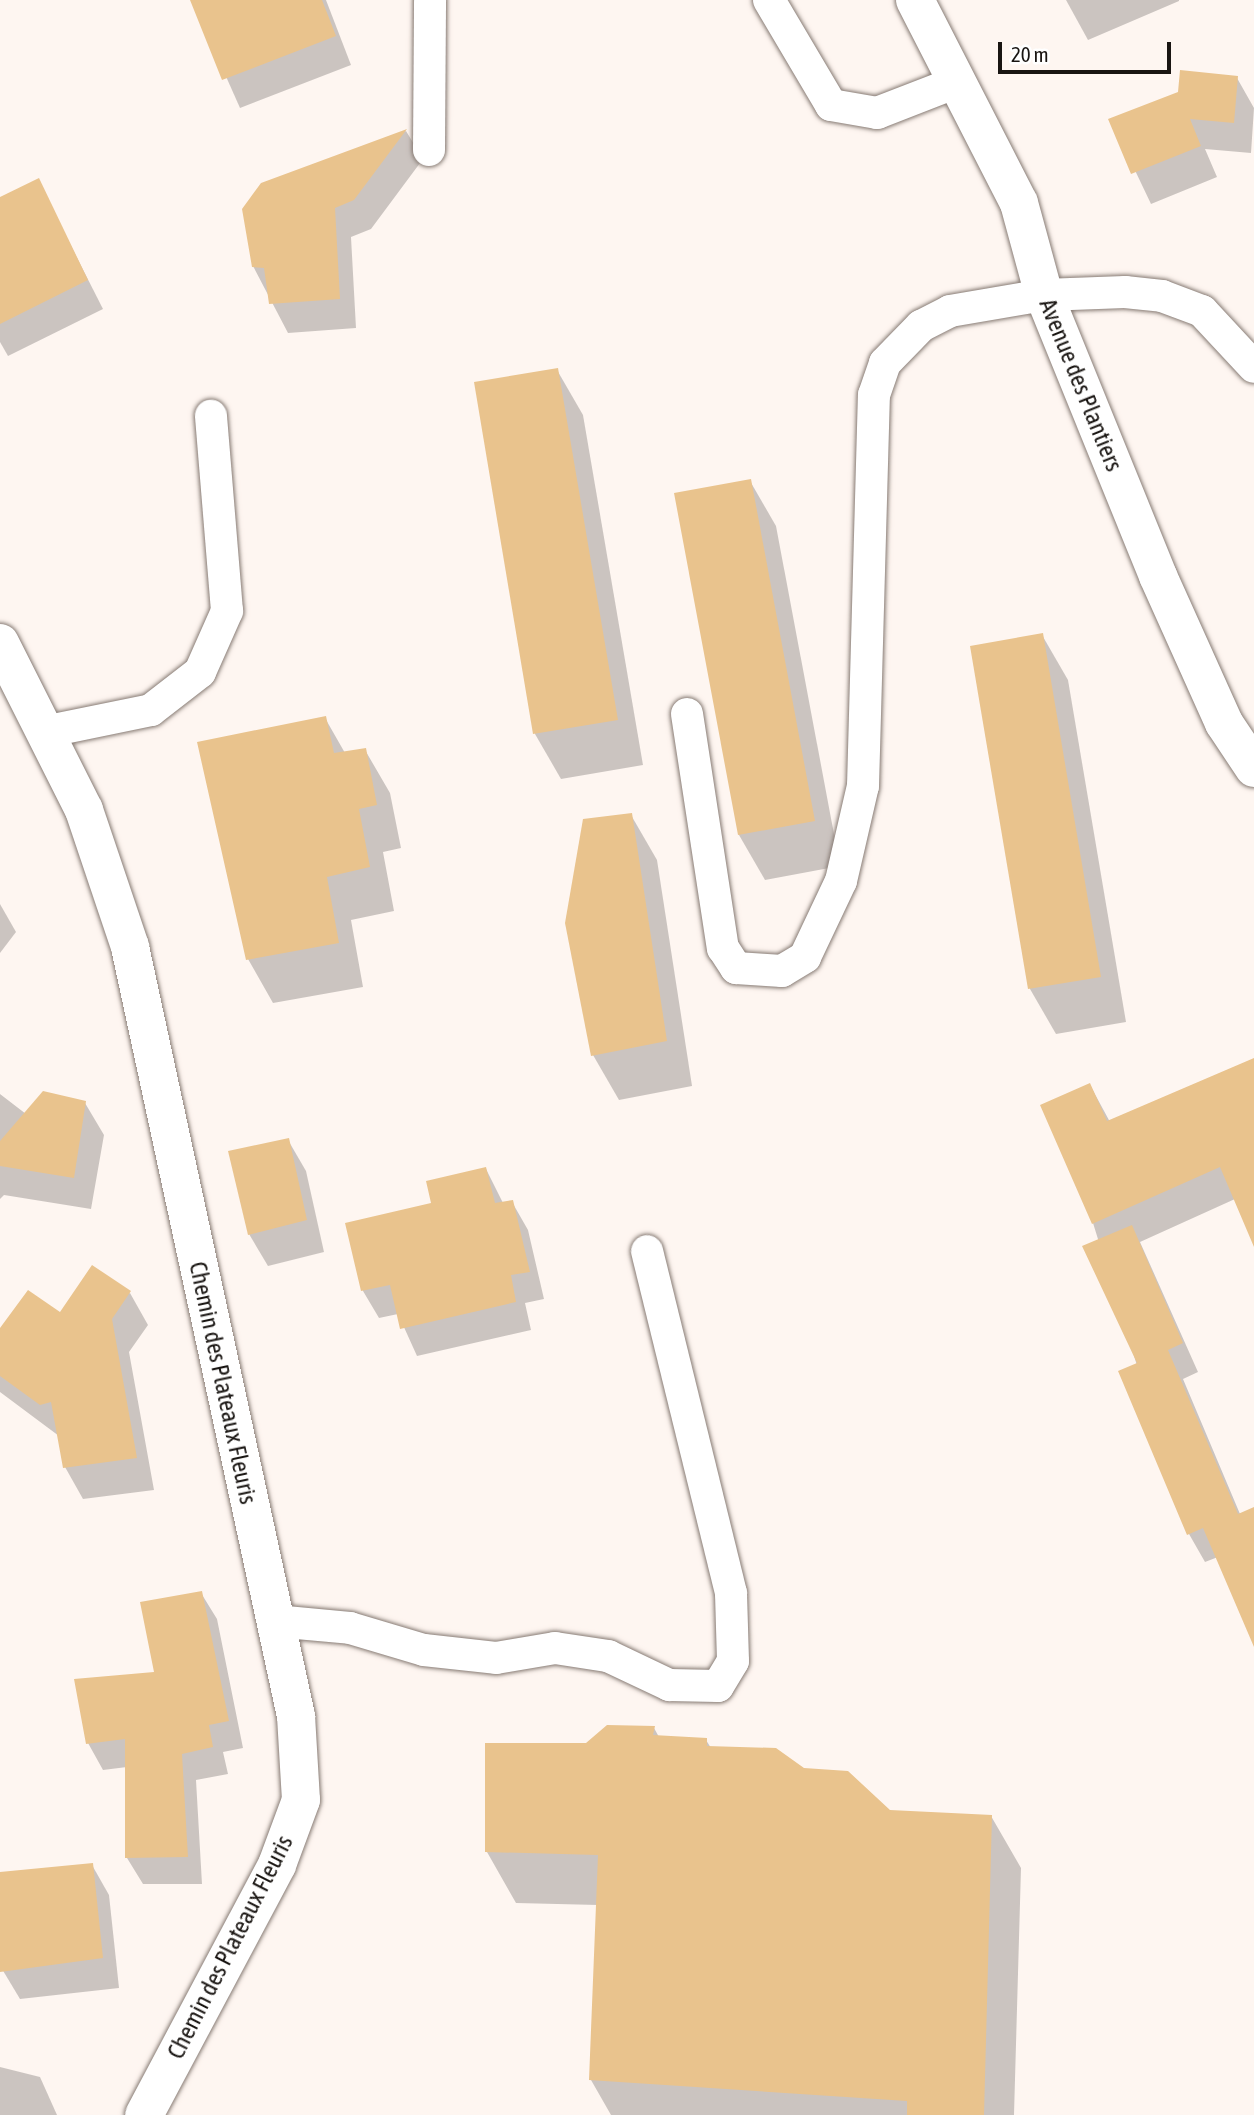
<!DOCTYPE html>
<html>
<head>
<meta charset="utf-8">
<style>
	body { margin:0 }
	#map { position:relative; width:1254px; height:2115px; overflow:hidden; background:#fef6f1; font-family:"Asap Condensed",sans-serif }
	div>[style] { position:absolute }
	.shadow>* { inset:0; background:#0003 }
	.building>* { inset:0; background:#e9c38d }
	.roads { filter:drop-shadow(0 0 2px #877b74) drop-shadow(0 0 2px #877b74) }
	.lane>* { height:32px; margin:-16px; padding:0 16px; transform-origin:16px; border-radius:16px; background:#fff }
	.street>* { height:38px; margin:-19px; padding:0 19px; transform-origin:19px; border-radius:19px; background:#fff }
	span { translate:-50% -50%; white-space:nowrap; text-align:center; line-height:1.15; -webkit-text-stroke:6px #fff; paint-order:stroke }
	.street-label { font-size:24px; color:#191512 }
	.scale { position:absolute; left:998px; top:42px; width:173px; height:32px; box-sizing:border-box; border:4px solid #191512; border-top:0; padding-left:9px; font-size:21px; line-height:24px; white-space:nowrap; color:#191512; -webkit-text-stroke:5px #fff; paint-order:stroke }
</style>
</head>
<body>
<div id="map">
	<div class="shadow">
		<div style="clip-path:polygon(192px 0,326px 0,351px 65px,240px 108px)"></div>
		<div style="clip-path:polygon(1066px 0,1179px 0,1179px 1px,1088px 40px)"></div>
		<div style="clip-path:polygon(1237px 78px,1254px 108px,1251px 153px,1205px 149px,1217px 177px,1151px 204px,1111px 120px)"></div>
		<div style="clip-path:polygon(406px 131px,423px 159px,371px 229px,351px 237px,356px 328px,288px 333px,253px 266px,262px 184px)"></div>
		<div style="clip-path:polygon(38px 181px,103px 309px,8px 356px,0 342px,0 199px)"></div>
		<div style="clip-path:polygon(557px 370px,583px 415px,643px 765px,561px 779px,535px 734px,476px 384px)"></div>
		<div style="clip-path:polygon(750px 481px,776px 526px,840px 866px,765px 880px,739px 835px,676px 494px)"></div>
		<div style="clip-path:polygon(1042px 635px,1068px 680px,1126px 1022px,1056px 1034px,1030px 989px,972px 647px)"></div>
		<div style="clip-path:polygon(325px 718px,345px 753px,365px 750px,390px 793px,401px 848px,383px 852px,394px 911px,351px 920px,363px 987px,273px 1003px,248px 959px)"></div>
		<div style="clip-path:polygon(631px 815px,657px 860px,692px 1086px,619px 1100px,593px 1055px)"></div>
		<div style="clip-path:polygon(0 904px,16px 932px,0 953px)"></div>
		<div style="clip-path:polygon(1254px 1060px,1254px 1242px,1235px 1199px,1140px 1242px,1198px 1372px,1183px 1379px,1240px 1514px,1254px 1511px,1254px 1642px,1218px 1557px,1205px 1562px,1189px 1534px,1093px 1223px,1090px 1085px,1110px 1122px)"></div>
		<div style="clip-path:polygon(0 1094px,26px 1114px,85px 1103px,104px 1135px,91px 1209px,4px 1195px,0 1199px)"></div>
		<div style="clip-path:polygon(288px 1140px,306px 1171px,324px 1252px,268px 1266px,249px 1234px)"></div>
		<div style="clip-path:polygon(486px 1169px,503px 1203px,512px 1202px,528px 1230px,544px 1299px,525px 1303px,531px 1330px,417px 1356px,398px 1314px,379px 1318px,363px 1291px,347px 1224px,434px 1204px)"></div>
		<div style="clip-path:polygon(130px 1293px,148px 1325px,129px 1352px,154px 1490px,83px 1499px,65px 1467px,59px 1436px,0 1392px,0 1331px)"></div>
		<div style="clip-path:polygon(201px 1593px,217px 1619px,243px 1748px,223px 1752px,228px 1774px,196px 1780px,202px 1884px,143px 1884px,127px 1858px,127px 1767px,103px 1770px,88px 1743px,156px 1673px)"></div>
		<div style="clip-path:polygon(654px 1728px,659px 1737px,706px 1740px,711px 1748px,803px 1769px,889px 1811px,991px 1816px,1021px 1868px,1014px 2115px,611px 2115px,591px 2080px,598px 1905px,516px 1903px,487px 1852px,587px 1744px)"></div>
		<div style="clip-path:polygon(92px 1865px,109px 1895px,119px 1988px,20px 1999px,2px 1969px,0 1874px)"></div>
		<div style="clip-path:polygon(0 2067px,40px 2077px,57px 2115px,0 2115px)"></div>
	</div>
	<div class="building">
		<div style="clip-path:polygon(190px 0,322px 0,336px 36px,222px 80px)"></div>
		<div style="clip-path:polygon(1180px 70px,1238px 76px,1234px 123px,1190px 119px,1201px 146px,1131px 174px,1108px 119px,1178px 92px)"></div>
		<div style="clip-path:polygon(407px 129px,354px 200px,335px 208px,340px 299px,269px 304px,264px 268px,252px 267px,242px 209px,261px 183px)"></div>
		<div style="clip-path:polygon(39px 178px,88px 280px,0 324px,0 197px)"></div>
		<div style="clip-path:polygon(558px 368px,618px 720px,533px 734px,474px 382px)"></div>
		<div style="clip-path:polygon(751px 479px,815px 821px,738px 835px,674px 493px)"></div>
		<div style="clip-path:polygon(1043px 633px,1101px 977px,1028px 989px,970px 646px)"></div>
		<div style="clip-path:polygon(326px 716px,334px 753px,366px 748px,377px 805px,359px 809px,370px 867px,327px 877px,339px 943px,246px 960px,197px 742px)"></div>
		<div style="clip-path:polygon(632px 813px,667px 1041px,591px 1056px,565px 923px,583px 819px)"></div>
		<div style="clip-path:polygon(1254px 1058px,1254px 1247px,1220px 1167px,1092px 1224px,1040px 1105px,1090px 1083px,1107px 1121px)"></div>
		<div style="clip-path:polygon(43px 1091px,86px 1101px,74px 1178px,0 1166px,0 1141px)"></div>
		<div style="clip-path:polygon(289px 1138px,307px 1220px,248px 1235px,228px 1151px)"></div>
		<div style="clip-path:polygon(486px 1167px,495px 1203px,513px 1200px,530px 1272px,511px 1275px,516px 1302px,400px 1329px,390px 1285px,361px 1291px,345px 1223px,431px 1203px,426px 1181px)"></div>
		<div style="clip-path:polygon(1132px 1225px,1183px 1343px,1168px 1350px,1238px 1514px,1254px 1507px,1254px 1647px,1203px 1528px,1187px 1535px,1118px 1371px,1137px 1363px,1082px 1246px)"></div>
		<div style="clip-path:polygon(92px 1265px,131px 1291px,112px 1319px,137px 1458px,63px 1468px,51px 1402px,40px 1405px,0 1376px,0 1328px,28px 1290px,60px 1312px)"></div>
		<div style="clip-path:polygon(202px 1591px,229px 1721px,209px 1725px,213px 1747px,182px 1754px,188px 1857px,125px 1858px,125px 1739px,86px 1744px,74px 1679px,154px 1672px,140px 1602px)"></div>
		<div style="clip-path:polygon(607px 1725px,655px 1726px,653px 1735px,707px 1738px,707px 1746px,776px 1748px,804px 1768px,848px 1771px,890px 1810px,992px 1815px,984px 2115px,907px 2115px,907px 2101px,589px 2080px,598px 1855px,485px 1852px,485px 1743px,586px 1743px)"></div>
		<div style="clip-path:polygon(93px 1863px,103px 1958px,0 1972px,0 1872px)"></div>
	</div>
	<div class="roads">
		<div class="lane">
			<div style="left:769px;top:0;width:122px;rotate:59.4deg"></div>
			<div style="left:831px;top:105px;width:47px;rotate:9.9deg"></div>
			<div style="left:877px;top:113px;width:86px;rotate:-21.2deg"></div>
			<div style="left:429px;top:150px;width:150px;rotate:-89.6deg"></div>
			<div style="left:687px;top:714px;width:237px;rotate:81.3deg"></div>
			<div style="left:723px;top:948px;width:24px;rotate:57deg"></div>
			<div style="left:736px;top:968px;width:46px;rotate:3.7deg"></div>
			<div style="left:782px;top:971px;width:27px;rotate:-31deg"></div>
			<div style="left:805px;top:957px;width:84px;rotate:-64.7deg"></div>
			<div style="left:841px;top:881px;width:98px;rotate:-77deg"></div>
			<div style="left:863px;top:786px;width:391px;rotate:-88.4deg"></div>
			<div style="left:874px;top:395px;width:34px;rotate:-71deg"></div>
			<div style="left:885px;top:363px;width:52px;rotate:-45.8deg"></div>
			<div style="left:921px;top:326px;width:33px;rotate:-27deg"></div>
			<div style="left:950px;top:311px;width:95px;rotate:-9.7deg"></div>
			<div style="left:1044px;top:295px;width:81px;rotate:-2.1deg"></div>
			<div style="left:1125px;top:292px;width:37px;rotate:6deg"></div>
			<div style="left:1162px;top:296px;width:43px;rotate:20.6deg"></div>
			<div style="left:1202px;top:311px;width:76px;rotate:47.1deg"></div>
			<div style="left:44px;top:732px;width:109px;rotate:-11.6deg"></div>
			<div style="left:151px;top:710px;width:62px;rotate:-37.8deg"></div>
			<div style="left:200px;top:672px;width:67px;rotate:-66.1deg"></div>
			<div style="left:227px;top:611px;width:196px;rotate:-94.7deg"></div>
			<div style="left:275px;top:1621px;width:75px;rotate:5.3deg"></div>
			<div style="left:350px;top:1628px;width:77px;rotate:16.6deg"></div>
			<div style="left:424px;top:1650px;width:72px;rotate:6.3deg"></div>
			<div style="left:496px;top:1658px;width:60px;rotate:-9.6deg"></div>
			<div style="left:555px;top:1648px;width:54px;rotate:8.6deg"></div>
			<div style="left:608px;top:1656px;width:68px;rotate:25.4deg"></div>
			<div style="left:669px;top:1685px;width:49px;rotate:1.2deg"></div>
			<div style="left:718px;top:1686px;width:29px;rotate:-59deg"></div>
			<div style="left:733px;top:1661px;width:68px;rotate:-91.7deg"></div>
			<div style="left:731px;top:1593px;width:352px;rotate:-103.8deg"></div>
		</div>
		<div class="street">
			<div style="left:915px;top:0;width:228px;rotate:62.9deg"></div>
			<div style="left:1019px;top:203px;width:95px;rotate:74.8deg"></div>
			<div style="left:1044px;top:295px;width:303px;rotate:67.9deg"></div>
			<div style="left:1158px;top:576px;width:161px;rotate:65.8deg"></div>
			<div style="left:1224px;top:723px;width:54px;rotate:56.3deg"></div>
			<div style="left:0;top:643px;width:187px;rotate:63.3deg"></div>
			<div style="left:84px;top:810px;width:145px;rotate:71.4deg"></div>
			<div style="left:130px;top:947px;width:787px;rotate:77.82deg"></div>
			<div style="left:296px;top:1716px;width:84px;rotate:86.6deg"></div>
			<div style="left:301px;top:1800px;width:69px;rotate:110.3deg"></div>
			<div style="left:277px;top:1865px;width:283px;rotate:118deg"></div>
		</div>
	</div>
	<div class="street-label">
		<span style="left:1081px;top:385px;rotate:68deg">Avenue des Plantiers</span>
		<span style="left:223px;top:1383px;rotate:78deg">Chemin des Plateaux Fleuris</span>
		<span style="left:230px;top:1947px;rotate:-63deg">Chemin des Plateaux Fleuris</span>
	</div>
	<div class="scale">20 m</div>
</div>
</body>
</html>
